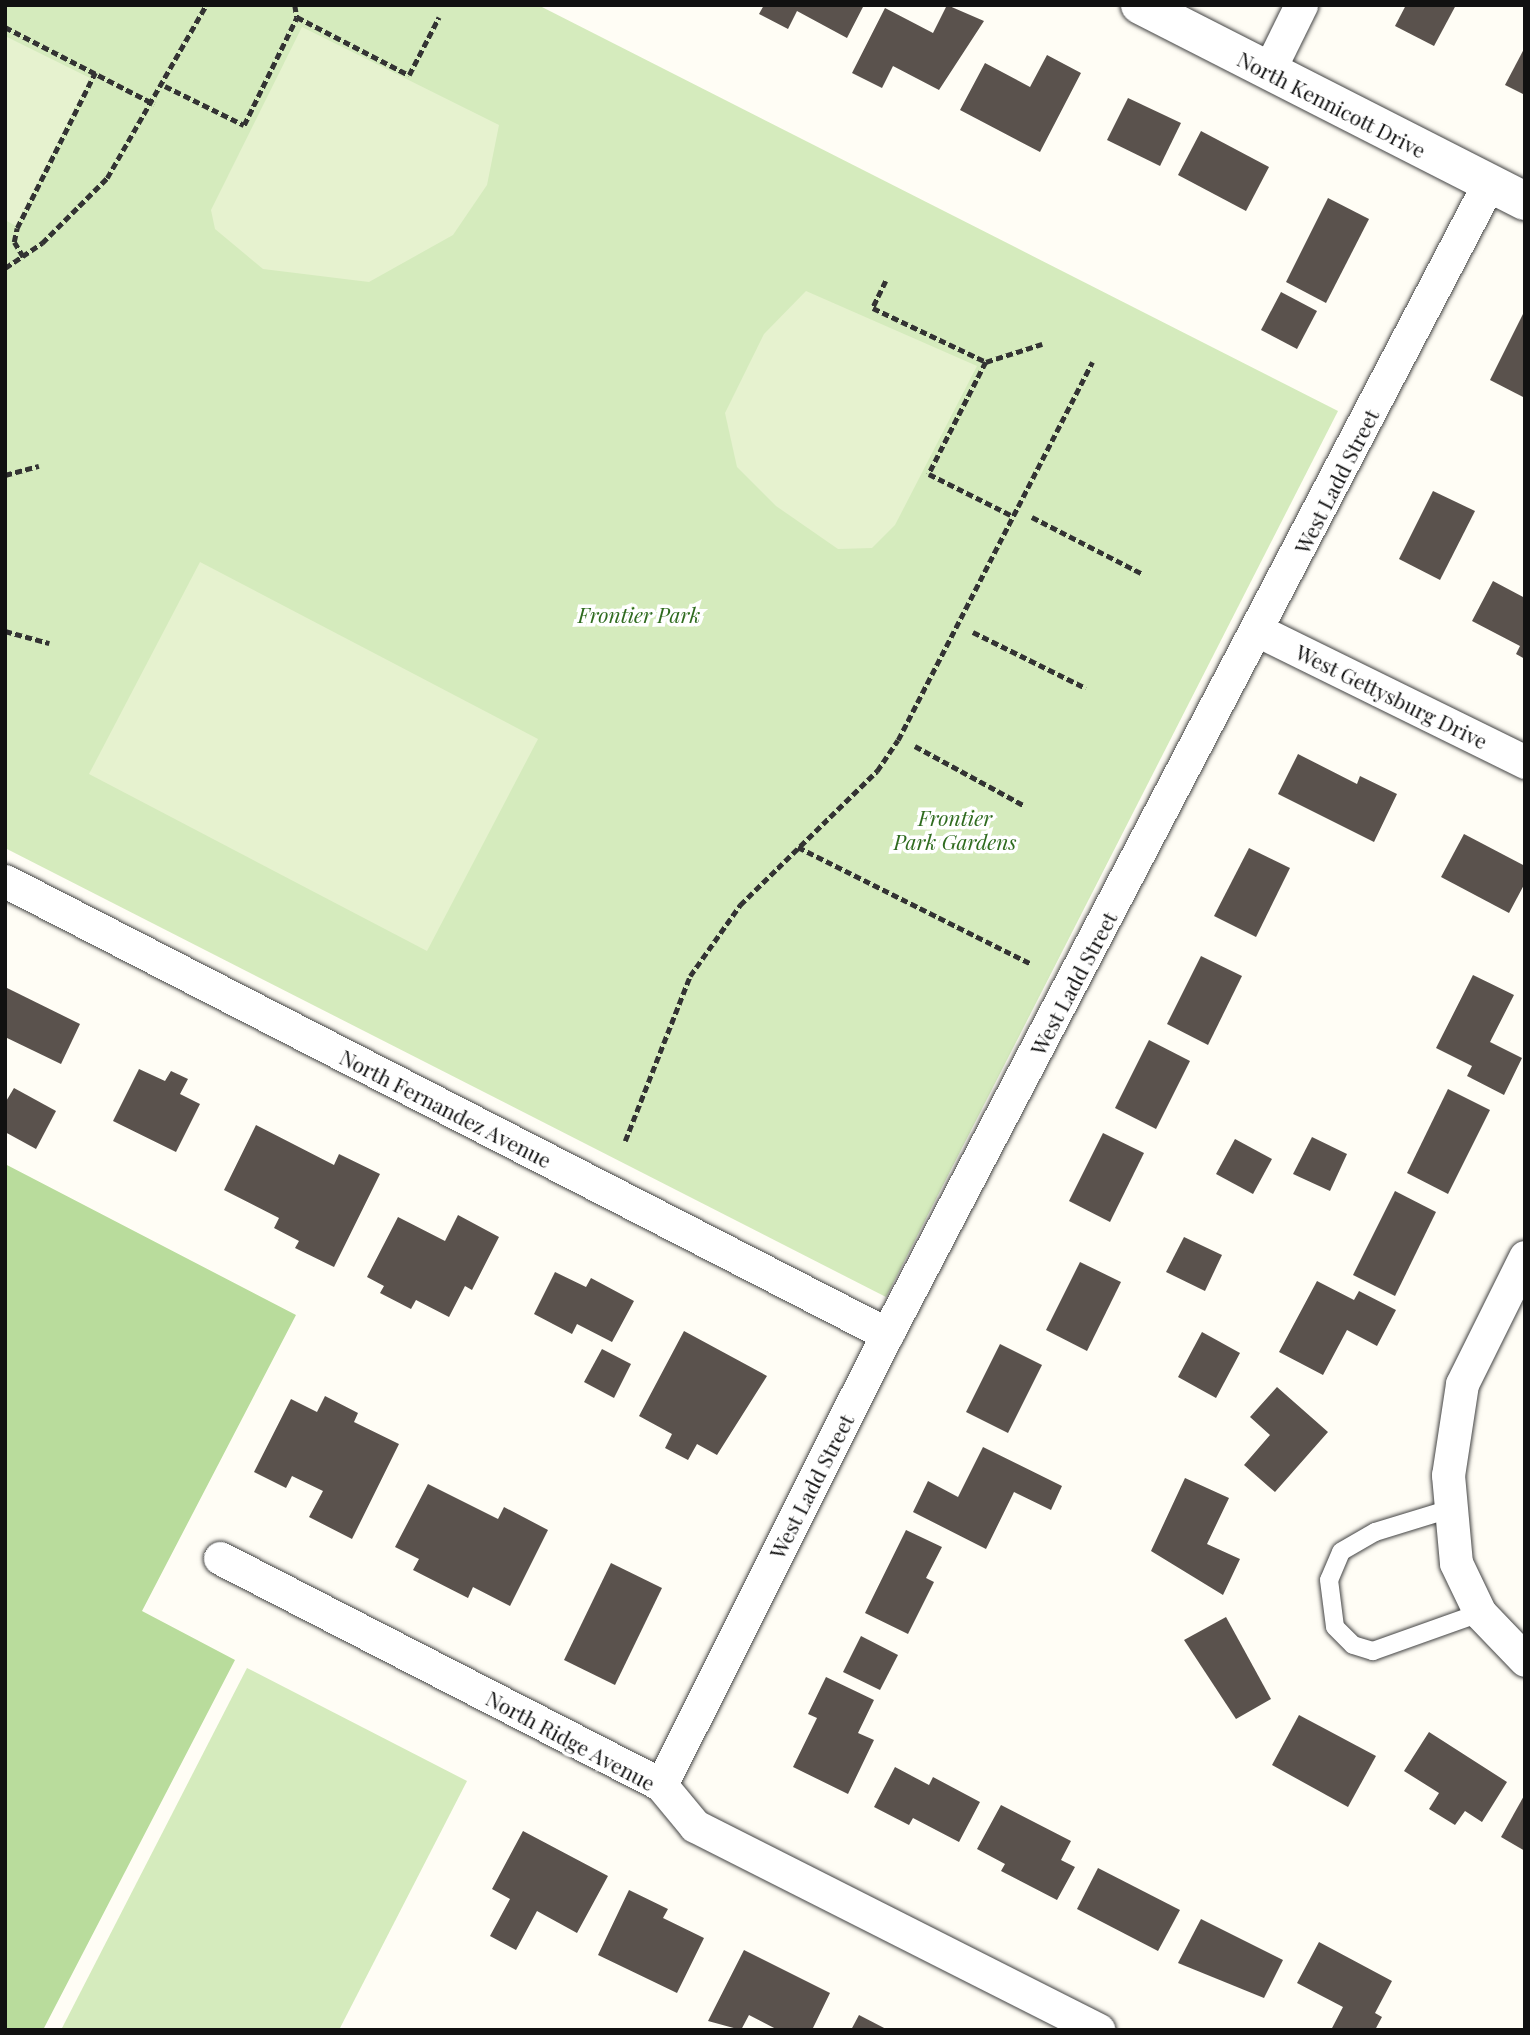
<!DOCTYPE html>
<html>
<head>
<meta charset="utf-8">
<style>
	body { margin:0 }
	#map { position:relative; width:1530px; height:2035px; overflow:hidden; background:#fffdf5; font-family:"Playfair Display",serif }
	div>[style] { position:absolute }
	.green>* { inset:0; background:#d5ebbd }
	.forest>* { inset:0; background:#b9dc9c }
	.pitch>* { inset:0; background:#e6f2cf }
	.building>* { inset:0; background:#5a524d }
	.path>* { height:4.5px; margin-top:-2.25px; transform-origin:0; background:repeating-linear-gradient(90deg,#333 0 7px,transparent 0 10.5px) }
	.roads { filter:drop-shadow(0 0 2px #444) drop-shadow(0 0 2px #444) }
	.service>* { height:18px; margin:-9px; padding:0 9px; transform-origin:9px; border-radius:9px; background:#fff }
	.minor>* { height:33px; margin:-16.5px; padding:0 16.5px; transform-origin:16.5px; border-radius:16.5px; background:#fff }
	.tertiary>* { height:38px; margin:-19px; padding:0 19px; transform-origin:19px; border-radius:19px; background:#fff }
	span { translate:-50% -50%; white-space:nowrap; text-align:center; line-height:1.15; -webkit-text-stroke:7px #fff; paint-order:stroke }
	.street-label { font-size:21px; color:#111 }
	.park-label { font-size:21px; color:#2f6b1f; font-style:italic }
	.frame { position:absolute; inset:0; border:7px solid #111; pointer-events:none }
</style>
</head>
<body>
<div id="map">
	<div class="green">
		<div style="clip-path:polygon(5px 5px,538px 5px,1338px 411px,886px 1297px,5px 848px)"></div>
		<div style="clip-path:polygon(247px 1668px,467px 1781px,339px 2030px,61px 2030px)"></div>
	</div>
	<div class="forest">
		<div style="clip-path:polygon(5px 1164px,296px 1315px,142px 1611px,235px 1660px,43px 2030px,5px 2030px)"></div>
	</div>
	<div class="pitch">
		<div style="clip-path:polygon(302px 27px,499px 125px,487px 185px,453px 235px,369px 282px,263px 269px,215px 229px,211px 210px)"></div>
		<div style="clip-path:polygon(5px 36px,90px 78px,16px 226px,5px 220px)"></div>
		<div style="clip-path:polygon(806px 291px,977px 366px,895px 525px,872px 548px,838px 549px,776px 506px,737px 467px,725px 413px,764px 334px)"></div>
		<div style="clip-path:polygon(200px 562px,538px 739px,427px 951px,89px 774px)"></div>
	</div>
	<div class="building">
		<div style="clip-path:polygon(764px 5px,864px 5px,847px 38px,797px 11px,788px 29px,759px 14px)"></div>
		<div style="clip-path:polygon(947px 5px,984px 21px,939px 90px,893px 66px,882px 88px,852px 73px,885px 8px,933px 33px)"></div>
		<div style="clip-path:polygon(1406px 5px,1456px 5px,1434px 46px,1395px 26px)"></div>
		<div style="clip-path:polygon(1525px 47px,1525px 95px,1505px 85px)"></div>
		<div style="clip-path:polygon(1047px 55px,1081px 73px,1040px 152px,960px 110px,985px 63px,1030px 87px)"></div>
		<div style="clip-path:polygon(1128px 98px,1181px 123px,1160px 166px,1107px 140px)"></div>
		<div style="clip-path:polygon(1201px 131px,1269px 167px,1246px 211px,1178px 175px)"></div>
		<div style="clip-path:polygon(1328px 198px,1369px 219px,1326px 303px,1286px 282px)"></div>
		<div style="clip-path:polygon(1281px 292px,1317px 311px,1297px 349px,1261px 330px)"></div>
		<div style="clip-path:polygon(1525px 310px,1525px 398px,1490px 380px)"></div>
		<div style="clip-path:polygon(1433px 491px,1475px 511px,1440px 580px,1399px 559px)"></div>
		<div style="clip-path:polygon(1493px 581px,1525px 598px,1525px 659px,1516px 654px,1520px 646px,1472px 621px)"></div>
		<div style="clip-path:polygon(1298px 754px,1357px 784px,1360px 776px,1397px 794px,1374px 842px,1278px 794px)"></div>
		<div style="clip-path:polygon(1464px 834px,1525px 866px,1525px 883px,1509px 913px,1441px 877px)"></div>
		<div style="clip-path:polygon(1249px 848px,1290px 868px,1256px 937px,1214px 916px)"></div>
		<div style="clip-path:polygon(1201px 956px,1242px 976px,1208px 1045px,1167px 1024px)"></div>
		<div style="clip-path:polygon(1473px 975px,1514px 995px,1490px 1042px,1522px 1058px,1504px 1095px,1467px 1076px,1472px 1066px,1436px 1048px)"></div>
		<div style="clip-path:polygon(5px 987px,80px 1024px,61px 1064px,5px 1037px)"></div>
		<div style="clip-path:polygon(1149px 1040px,1190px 1061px,1156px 1129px,1115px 1108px)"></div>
		<div style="clip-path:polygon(139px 1069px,165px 1081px,171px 1071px,188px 1079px,180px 1094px,200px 1104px,176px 1152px,113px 1121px)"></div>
		<div style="clip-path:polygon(14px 1088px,56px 1111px,36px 1149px,5px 1132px,5px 1103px)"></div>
		<div style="clip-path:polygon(1448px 1089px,1490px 1110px,1448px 1194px,1407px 1173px)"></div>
		<div style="clip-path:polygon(256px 1125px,334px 1165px,339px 1154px,380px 1174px,334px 1267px,295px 1248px,299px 1241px,274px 1228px,279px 1218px,224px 1190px)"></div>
		<div style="clip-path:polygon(1103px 1133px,1144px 1153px,1110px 1222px,1069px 1201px)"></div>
		<div style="clip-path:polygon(1312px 1137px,1347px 1154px,1330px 1191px,1293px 1174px)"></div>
		<div style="clip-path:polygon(1235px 1139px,1272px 1159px,1253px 1194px,1216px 1174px)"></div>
		<div style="clip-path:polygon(1395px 1191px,1436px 1212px,1395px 1296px,1353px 1275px)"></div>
		<div style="clip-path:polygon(458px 1215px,499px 1237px,472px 1290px,465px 1286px,449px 1317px,416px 1300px,411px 1309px,380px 1293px,384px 1286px,367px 1277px,398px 1217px,445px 1241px)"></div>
		<div style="clip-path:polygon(1184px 1237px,1222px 1255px,1205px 1291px,1166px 1272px)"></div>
		<div style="clip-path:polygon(1080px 1262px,1121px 1282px,1087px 1351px,1046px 1330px)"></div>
		<div style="clip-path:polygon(555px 1272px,586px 1287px,591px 1278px,634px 1301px,612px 1342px,577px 1324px,572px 1334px,534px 1314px)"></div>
		<div style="clip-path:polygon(1317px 1281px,1354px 1300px,1359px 1291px,1396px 1310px,1377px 1346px,1347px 1330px,1323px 1375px,1279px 1352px)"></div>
		<div style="clip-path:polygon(684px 1331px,767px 1376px,717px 1455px,697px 1444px,688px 1460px,665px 1448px,672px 1434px,639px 1416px)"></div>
		<div style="clip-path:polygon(1202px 1332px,1240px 1353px,1216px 1398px,1178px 1377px)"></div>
		<div style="clip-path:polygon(1000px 1344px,1042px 1365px,1008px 1433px,966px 1412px)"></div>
		<div style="clip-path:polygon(602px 1349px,631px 1364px,614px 1398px,584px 1382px)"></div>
		<div style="clip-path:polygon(1277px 1387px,1328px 1432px,1275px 1492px,1244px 1465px,1270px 1435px,1250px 1417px)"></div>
		<div style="clip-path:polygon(325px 1396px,358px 1413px,354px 1422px,399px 1444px,352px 1539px,309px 1517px,323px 1491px,292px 1476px,286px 1488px,254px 1472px,291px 1399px,317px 1412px)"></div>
		<div style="clip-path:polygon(983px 1447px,1062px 1486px,1051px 1510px,1014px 1492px,986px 1549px,913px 1512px,928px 1481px,958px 1497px)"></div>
		<div style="clip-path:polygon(1185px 1478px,1229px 1498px,1207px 1544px,1240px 1559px,1223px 1595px,1151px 1551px)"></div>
		<div style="clip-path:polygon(428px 1484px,498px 1519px,504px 1507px,548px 1530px,510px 1606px,473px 1587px,468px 1598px,413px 1570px,419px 1559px,395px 1547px)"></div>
		<div style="clip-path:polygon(906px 1530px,942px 1547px,926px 1578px,934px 1582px,908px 1634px,865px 1613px)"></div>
		<div style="clip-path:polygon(611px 1563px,662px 1588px,615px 1685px,564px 1660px)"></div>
		<div style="clip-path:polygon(1226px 1617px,1271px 1699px,1236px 1719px,1184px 1640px)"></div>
		<div style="clip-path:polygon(861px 1636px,898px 1655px,880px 1690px,843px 1672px)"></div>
		<div style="clip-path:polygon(826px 1677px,874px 1700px,858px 1733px,874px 1740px,848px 1794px,793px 1767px,817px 1718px,808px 1714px)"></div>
		<div style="clip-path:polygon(1299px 1715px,1376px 1756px,1348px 1807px,1272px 1765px)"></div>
		<div style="clip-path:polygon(1429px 1732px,1507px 1782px,1482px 1822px,1465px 1811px,1455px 1825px,1429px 1809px,1439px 1793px,1404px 1771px)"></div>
		<div style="clip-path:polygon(895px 1767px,929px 1785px,933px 1777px,980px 1802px,959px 1842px,913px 1818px,909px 1825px,874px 1807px)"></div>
		<div style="clip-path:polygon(1525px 1794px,1525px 1851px,1501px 1837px)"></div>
		<div style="clip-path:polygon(1001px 1805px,1071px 1841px,1061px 1860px,1075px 1867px,1057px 1900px,1001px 1871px,1005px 1864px,977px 1849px)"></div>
		<div style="clip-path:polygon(523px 1831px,608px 1876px,577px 1933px,537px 1911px,516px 1950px,490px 1936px,510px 1899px,492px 1889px)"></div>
		<div style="clip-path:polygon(1098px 1868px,1180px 1910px,1158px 1951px,1077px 1909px)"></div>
		<div style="clip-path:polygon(629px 1890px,668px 1909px,663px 1918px,704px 1938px,677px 1993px,598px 1955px)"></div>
		<div style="clip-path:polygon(1201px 1919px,1283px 1960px,1264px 1998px,1178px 1963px)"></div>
		<div style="clip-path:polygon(1319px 1942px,1392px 1981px,1375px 2013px,1382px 2017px,1375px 2030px,1331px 2030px,1343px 2007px,1297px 1983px)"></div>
		<div style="clip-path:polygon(744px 1950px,830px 1993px,812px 2030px,778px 2030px,749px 2015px,741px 2030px,708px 2021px)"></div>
		<div style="clip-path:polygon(859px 2015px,888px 2030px,851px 2030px)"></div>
	</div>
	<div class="path">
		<div style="left:295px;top:5px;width:12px;rotate:81deg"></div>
		<div style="left:297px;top:17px;width:126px;rotate:27.4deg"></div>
		<div style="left:409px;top:75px;width:65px;rotate:-62.7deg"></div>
		<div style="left:5px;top:27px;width:168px;rotate:27.3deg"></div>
		<div style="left:165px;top:86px;width:88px;rotate:26.3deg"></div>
		<div style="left:244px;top:125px;width:120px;rotate:-63.9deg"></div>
		<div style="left:23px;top:257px;width:17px;rotate:-121deg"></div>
		<div style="left:14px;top:242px;width:14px;rotate:-78deg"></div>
		<div style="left:17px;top:228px;width:174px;rotate:-63.3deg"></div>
		<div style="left:5px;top:268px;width:45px;rotate:-34deg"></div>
		<div style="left:42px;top:243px;width:92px;rotate:-45deg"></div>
		<div style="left:107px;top:178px;width:199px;rotate:-60.2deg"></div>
		<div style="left:886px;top:281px;width:30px;rotate:116deg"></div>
		<div style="left:873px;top:308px;width:125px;rotate:25.5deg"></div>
		<div style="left:986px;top:362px;width:126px;rotate:117deg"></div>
		<div style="left:929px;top:474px;width:92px;rotate:26.6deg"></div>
		<div style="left:986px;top:362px;width:59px;rotate:-17.8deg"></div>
		<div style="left:5px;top:475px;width:35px;rotate:-15deg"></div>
		<div style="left:1032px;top:517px;width:125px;rotate:27.2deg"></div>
		<div style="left:5px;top:631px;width:46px;rotate:15.3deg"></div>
		<div style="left:973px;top:632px;width:126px;rotate:26.4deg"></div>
		<div style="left:915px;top:746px;width:125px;rotate:28.6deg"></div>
		<div style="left:798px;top:847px;width:262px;rotate:26.6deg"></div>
		<div style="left:625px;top:1141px;width:177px;rotate:-68.5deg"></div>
		<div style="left:690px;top:976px;width:87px;rotate:-54.8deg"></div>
		<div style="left:740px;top:905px;width:192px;rotate:-44.4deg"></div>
		<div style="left:877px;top:771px;width:37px;rotate:-56deg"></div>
		<div style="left:898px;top:740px;width:425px;rotate:-62.8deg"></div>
	</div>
	<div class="roads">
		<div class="service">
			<div style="left:1450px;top:1509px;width:78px;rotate:163deg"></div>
			<div style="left:1375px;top:1532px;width:39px;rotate:150deg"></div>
			<div style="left:1341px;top:1552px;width:30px;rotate:113deg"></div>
			<div style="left:1329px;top:1580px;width:47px;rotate:82.7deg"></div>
			<div style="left:1335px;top:1627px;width:25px;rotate:45deg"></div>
			<div style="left:1353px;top:1645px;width:21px;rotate:17deg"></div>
			<div style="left:1373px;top:1651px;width:114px;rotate:-19.6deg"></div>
		</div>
		<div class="minor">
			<div style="left:1268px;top:72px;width:75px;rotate:-63.8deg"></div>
			<div style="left:1259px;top:631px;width:297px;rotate:26.2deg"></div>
			<div style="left:5px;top:881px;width:992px;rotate:27.19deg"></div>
			<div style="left:1525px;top:1257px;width:142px;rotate:116.4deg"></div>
			<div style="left:1462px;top:1384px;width:92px;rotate:98.7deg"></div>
			<div style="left:1448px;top:1475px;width:88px;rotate:84.8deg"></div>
			<div style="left:1456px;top:1563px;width:55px;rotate:64.4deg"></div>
			<div style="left:1480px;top:1613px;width:65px;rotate:46.2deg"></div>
			<div style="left:220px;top:1558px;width:496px;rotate:27.2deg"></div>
			<div style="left:661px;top:1785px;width:53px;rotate:50.3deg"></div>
			<div style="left:695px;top:1826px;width:452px;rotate:26.8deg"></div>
			<div style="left:661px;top:1785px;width:504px;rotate:-63.38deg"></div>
			<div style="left:887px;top:1334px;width:1299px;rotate:-62.39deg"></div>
		</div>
		<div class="tertiary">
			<div style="left:1140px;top:5px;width:432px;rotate:27deg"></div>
		</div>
	</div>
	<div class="street-label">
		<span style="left:1332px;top:104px;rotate:27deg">North Kennicott Drive</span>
		<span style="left:1336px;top:481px;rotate:-63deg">West Ladd Street</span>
		<span style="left:1392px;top:696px;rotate:26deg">West Gettysburg Drive</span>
		<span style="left:1073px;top:983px;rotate:-62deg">West Ladd Street</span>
		<span style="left:446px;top:1108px;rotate:27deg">North Fernandez Avenue</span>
		<span style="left:811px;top:1486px;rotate:-63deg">West Ladd Street</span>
		<span style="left:571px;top:1740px;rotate:28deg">North Ridge Avenue</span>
	</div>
	<div class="park-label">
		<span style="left:639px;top:614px">Frontier Park</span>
		<span style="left:955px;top:829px">Frontier<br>Park Gardens</span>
	</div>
	<div class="frame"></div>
</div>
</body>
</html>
